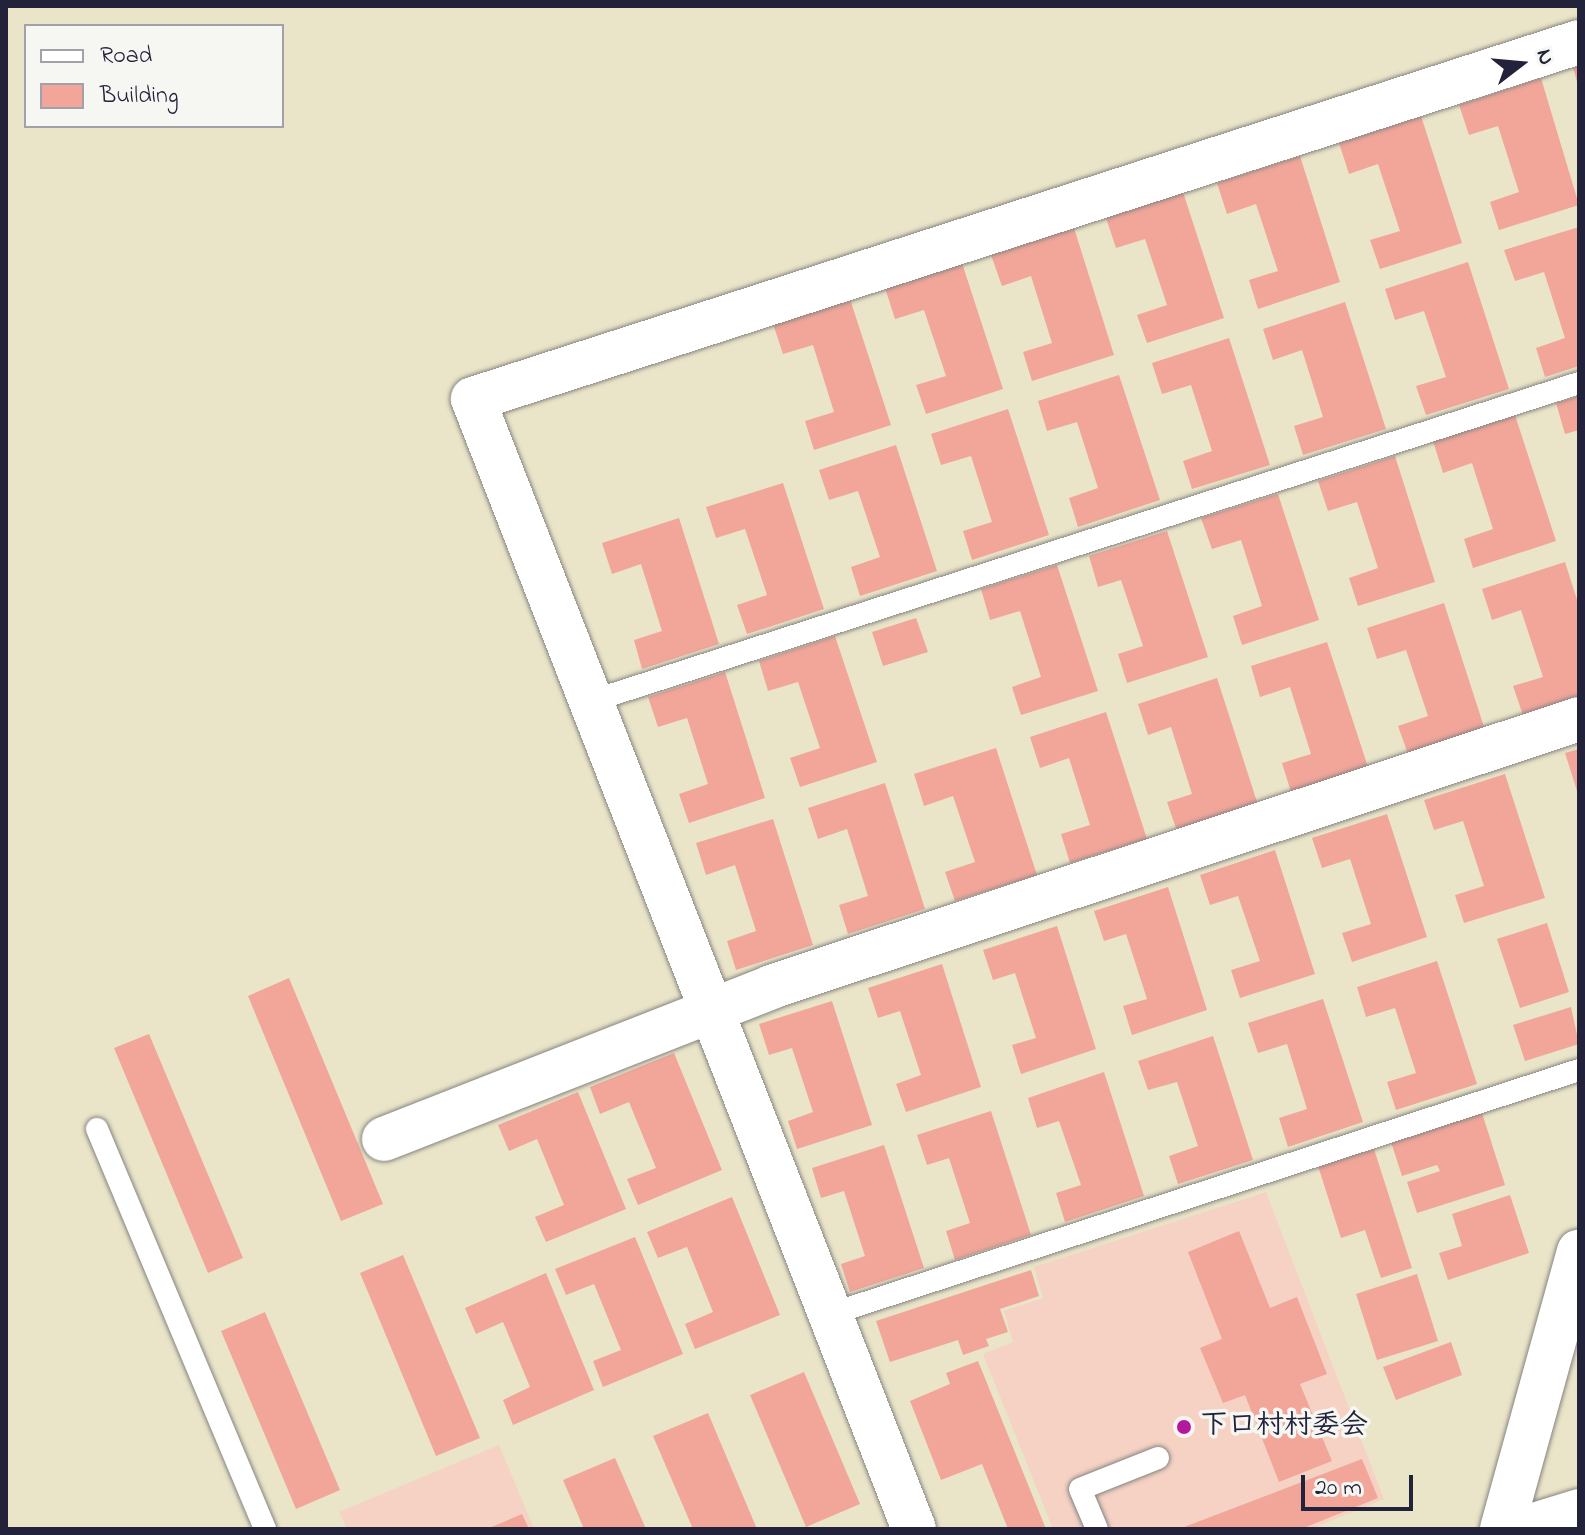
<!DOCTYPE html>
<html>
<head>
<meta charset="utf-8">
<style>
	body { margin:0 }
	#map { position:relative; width:1585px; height:1535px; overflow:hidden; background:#eae5c8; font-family:"Indie Flower","LXGW WenKai TC",sans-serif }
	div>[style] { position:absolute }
	.built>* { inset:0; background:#f5d2c3 }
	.building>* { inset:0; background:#f1a699 }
	.roads { filter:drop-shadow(0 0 2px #868482) drop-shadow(0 0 2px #868482) }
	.service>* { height:22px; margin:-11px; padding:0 11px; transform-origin:11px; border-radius:11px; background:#fff }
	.minor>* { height:44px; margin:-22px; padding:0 22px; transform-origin:22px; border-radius:22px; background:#fff }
	.tertiary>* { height:44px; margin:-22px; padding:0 22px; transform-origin:22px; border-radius:22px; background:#fff }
	.dots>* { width:22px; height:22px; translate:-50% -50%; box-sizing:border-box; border:4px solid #f6f6f2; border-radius:50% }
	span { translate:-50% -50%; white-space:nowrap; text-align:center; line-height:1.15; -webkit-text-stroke:7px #f6f6f2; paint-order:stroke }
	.poi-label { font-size:28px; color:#22223b }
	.left { translate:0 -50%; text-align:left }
	.frame { position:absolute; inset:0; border:8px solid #22223b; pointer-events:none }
	.legend { position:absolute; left:24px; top:24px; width:260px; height:104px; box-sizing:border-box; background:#f6f6f2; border:2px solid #a1a1a9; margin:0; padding:10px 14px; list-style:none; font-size:24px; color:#22223b }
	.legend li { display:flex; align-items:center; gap:16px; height:40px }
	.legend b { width:40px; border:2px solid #a1a1a9 }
	.north { position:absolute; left:1481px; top:24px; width:80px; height:80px; -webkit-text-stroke:6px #f6f6f2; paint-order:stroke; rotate:74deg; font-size:22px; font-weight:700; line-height:32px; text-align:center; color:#22223b }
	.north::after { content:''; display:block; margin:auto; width:28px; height:36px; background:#22223b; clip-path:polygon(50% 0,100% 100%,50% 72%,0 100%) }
	.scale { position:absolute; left:1301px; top:1475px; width:112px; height:36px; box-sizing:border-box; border:4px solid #22223b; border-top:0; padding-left:10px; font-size:24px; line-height:28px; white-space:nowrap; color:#22223b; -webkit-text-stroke:6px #f6f6f2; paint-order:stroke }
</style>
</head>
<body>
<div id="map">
	<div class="built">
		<div style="clip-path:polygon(1266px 1192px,1384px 1499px,1311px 1529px,1053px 1529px,983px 1354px,1013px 1342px,1004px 1311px,1043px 1298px,1034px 1267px)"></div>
		<div style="clip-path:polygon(499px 1445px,534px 1529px,347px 1529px,339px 1512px)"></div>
	</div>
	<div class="building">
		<div style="clip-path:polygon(1579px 66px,1579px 85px,1578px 85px,1573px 68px)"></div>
		<div style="clip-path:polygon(1541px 78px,1579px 205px,1499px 230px,1490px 202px,1519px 192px,1498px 126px,1469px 135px,1459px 105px)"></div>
		<div style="clip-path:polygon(1421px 116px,1462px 243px,1380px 269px,1370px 240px,1400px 231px,1378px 164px,1349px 174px,1339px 143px)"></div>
		<div style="clip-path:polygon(1300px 156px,1340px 282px,1258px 309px,1249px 280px,1278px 271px,1256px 204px,1227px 214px,1217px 183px)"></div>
		<div style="clip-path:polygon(1183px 192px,1224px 318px,1147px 343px,1137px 315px,1167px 305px,1145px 239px,1116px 248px,1106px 218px)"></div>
		<div style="clip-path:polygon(1579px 227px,1579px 366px,1545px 377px,1536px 348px,1565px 338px,1544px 272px,1515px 281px,1504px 250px)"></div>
		<div style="clip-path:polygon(1074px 228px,1114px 355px,1032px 381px,1023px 352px,1052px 343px,1031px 276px,1002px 286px,991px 255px)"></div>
		<div style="clip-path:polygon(1468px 262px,1509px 389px,1426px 415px,1416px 386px,1446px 377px,1424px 311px,1395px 320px,1385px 289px)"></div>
		<div style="clip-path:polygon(962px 263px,1003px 389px,926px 414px,916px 385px,946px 376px,924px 310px,895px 319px,885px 288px)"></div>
		<div style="clip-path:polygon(850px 299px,891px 425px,814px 450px,805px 421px,834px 412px,813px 345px,783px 354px,773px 324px)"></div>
		<div style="clip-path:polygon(1345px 302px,1386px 429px,1303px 455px,1294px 426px,1323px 417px,1302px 350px,1273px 360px,1263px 329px)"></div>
		<div style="clip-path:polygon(1229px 338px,1270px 465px,1192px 489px,1183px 461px,1212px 451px,1191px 385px,1162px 394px,1152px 363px)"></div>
		<div style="clip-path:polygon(1119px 375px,1160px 500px,1078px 527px,1069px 498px,1098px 488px,1077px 422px,1047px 431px,1038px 401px)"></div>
		<div style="clip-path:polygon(1579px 396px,1579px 430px,1565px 434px,1556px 403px)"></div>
		<div style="clip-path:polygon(1008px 409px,1049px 535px,972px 560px,963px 531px,992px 522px,971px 456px,941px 465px,931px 434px)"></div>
		<div style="clip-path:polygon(1515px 415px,1556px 541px,1473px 568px,1464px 539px,1493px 529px,1472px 463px,1443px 473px,1433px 441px)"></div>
		<div style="clip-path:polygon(896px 445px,937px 571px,860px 596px,851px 567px,880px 557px,858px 491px,829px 500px,819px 470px)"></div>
		<div style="clip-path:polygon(1395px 456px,1435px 582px,1358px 606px,1349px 578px,1378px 568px,1357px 502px,1328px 511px,1318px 481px)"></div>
		<div style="clip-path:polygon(783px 483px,824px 609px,747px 634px,737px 605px,767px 595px,745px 529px,716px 538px,706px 507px)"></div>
		<div style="clip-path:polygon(1278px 494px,1319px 620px,1242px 645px,1233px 616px,1262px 606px,1241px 540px,1212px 549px,1201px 518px)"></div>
		<div style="clip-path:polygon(679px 518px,719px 644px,642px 669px,634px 640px,662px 631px,641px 564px,612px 574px,602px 543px)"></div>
		<div style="clip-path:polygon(1167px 531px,1208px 657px,1127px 683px,1118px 654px,1143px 646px,1121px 580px,1098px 587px,1089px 556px)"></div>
		<div style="clip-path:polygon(1565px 562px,1579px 606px,1579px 697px,1523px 715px,1513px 686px,1543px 677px,1521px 610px,1492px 620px,1482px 589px)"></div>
		<div style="clip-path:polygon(1057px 565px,1098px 691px,1021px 715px,1012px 687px,1041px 677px,1020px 611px,990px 620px,981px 589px)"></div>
		<div style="clip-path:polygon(1444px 603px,1485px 730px,1408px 754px,1398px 726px,1428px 716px,1406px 650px,1377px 659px,1367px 628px)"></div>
		<div style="clip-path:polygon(916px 618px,928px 652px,883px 666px,872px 632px)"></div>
		<div style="clip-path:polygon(835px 636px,877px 762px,800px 787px,790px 758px,820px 748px,798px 682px,768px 691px,759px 661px)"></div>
		<div style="clip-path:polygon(1327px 642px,1368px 767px,1291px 792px,1282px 763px,1311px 754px,1290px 687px,1260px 697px,1251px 666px)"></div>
		<div style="clip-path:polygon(725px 672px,765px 798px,689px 823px,679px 794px,708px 784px,687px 718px,658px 727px,648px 697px)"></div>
		<div style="clip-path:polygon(1217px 678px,1258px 805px,1177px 831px,1167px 802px,1192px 794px,1171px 727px,1148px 735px,1138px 704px)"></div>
		<div style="clip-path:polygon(1106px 712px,1147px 839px,1070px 863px,1061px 834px,1090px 825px,1069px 758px,1040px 768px,1030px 737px)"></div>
		<div style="clip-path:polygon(996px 748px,1037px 875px,955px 901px,945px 872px,975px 862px,953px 796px,924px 806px,914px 774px)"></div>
		<div style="clip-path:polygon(1579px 749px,1579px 794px,1578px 794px,1565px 753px)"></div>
		<div style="clip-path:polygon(1505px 774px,1545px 898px,1464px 923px,1455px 895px,1484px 886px,1463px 821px,1434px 830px,1424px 800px)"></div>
		<div style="clip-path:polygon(885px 783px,925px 909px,848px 934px,839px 905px,868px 896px,847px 829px,818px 839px,808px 808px)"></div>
		<div style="clip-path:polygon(1387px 814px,1427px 937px,1352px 962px,1342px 933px,1371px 924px,1350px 859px,1322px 868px,1312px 838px)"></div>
		<div style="clip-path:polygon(773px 819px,813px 945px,736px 970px,727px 941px,756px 931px,735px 865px,706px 875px,696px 843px)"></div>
		<div style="clip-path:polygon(1275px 850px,1315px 974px,1240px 998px,1231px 970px,1260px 961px,1238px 896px,1210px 905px,1200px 875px)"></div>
		<div style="clip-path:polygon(1168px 887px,1207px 1010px,1132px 1035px,1123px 1006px,1147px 999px,1126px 934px,1104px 941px,1094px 911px)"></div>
		<div style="clip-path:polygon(1547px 923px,1569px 992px,1520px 1008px,1497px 939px)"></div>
		<div style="clip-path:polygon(1057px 926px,1096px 1049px,1021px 1074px,1012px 1045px,1036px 1038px,1015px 973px,993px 980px,983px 950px)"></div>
		<div style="clip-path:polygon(1437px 961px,1477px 1084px,1396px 1110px,1387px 1082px,1416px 1073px,1395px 1008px,1366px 1017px,1357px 987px)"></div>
		<div style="clip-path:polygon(942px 964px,981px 1087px,906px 1112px,896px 1084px,921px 1075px,900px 1011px,878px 1018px,868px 988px)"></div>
		<div style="clip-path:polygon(289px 978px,383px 1204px,341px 1221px,248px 996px)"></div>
		<div style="clip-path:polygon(1323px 999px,1363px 1122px,1288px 1147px,1279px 1118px,1307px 1109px,1287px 1044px,1258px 1053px,1248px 1023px)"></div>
		<div style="clip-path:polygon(832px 1001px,872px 1125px,797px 1149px,788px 1121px,813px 1112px,792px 1048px,769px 1055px,759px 1024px)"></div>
		<div style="clip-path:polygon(1571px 1007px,1579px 1044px,1525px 1061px,1513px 1025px)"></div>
		<div style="clip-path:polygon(149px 1034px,243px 1258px,208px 1273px,114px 1048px)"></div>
		<div style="clip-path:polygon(1213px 1036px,1253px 1160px,1178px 1184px,1169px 1156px,1198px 1146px,1177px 1082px,1148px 1090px,1138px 1061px)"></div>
		<div style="clip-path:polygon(674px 1053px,722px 1170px,638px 1205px,627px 1179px,656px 1168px,629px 1102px,600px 1114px,590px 1087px)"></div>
		<div style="clip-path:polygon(1104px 1072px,1144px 1196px,1065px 1222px,1056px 1193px,1081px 1185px,1059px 1121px,1037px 1128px,1028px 1098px)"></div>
		<div style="clip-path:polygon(578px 1092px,626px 1209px,546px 1242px,535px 1217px,564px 1205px,537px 1139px,509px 1151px,498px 1125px)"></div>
		<div style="clip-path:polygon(991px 1111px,1031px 1235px,955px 1260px,946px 1231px,970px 1223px,949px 1158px,927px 1165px,917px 1135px)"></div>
		<div style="clip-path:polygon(1482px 1113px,1505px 1185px,1417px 1213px,1407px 1182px,1440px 1171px,1437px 1165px,1402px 1176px,1391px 1142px)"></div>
		<div style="clip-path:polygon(884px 1145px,924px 1268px,850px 1292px,841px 1264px,865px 1256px,844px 1191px,821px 1198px,812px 1168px)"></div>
		<div style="clip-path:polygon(1374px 1149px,1412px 1268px,1381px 1278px,1365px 1230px,1341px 1238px,1318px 1166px)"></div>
		<div style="clip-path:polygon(1510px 1195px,1529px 1253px,1448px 1280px,1439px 1253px,1462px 1246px,1452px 1214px)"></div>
		<div style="clip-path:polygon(732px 1197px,780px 1315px,695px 1349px,685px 1324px,713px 1312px,687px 1247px,658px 1258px,647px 1232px)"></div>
		<div style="clip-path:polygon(1239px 1231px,1270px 1308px,1297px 1297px,1327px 1374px,1300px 1384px,1332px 1461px,1279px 1482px,1245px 1395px,1223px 1403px,1200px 1348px,1222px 1339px,1188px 1252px)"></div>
		<div style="clip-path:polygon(635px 1237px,683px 1354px,603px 1387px,593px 1361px,621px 1350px,594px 1284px,566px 1295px,555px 1269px)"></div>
		<div style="clip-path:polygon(403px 1255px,480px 1438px,436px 1456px,360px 1273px)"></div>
		<div style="clip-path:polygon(1031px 1270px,1039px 1296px,1000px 1309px,1008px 1332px,986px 1339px,989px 1346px,963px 1355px,958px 1340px,890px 1362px,876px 1321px)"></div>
		<div style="clip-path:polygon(546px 1273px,594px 1390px,513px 1425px,503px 1400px,530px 1387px,503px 1322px,476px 1334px,465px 1308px)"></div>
		<div style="clip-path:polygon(1417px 1274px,1438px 1341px,1377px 1360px,1356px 1294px)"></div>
		<div style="clip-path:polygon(265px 1312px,340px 1490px,296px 1509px,221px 1331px)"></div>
		<div style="clip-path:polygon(1451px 1342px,1462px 1375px,1396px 1400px,1383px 1367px)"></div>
		<div style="clip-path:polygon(978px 1361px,1046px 1529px,1008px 1529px,982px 1464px,941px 1480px,910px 1401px,950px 1384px,946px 1373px)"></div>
		<div style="clip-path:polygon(804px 1372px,860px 1504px,806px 1527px,750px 1395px)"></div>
		<div style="clip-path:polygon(708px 1413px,757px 1529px,693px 1529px,653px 1436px)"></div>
		<div style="clip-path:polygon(615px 1458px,646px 1529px,584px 1529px,563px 1480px)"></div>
		<div style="clip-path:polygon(1362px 1459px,1378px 1498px,1301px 1529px,1179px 1529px)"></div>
		<div style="clip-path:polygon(522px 1514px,529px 1529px,487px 1529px)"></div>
	</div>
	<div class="roads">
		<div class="service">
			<div style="left:589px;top:702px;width:1040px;rotate:-17.86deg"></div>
			<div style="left:97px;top:1129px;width:434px;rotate:67.2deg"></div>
			<div style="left:828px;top:1315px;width:790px;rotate:-18.07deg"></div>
			<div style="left:1097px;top:1529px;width:43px;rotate:-113deg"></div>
			<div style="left:1080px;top:1489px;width:84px;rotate:-21.7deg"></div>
		</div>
		<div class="minor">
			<div style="left:384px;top:1139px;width:416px;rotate:-21.4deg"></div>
			<div style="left:771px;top:987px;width:851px;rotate:-18.35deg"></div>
			<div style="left:914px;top:1529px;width:1213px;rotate:-111.32deg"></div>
			<div style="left:473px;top:399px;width:1162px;rotate:-17.89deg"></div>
		</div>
		<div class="tertiary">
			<div style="left:1502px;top:1529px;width:288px;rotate:-74.5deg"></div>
			<div style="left:1521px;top:1529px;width:61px;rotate:-17.2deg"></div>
		</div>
	</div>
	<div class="dots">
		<div style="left:1184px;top:1427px;background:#b5179e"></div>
	</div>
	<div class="poi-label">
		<span class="left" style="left:1200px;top:1427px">下口村村委会</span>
	</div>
	<div class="frame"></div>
	<ul class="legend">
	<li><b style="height:10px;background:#fff"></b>Road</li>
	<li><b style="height:22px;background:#f1a699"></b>Building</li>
	</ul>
	<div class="north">N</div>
	<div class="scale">20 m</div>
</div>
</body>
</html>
